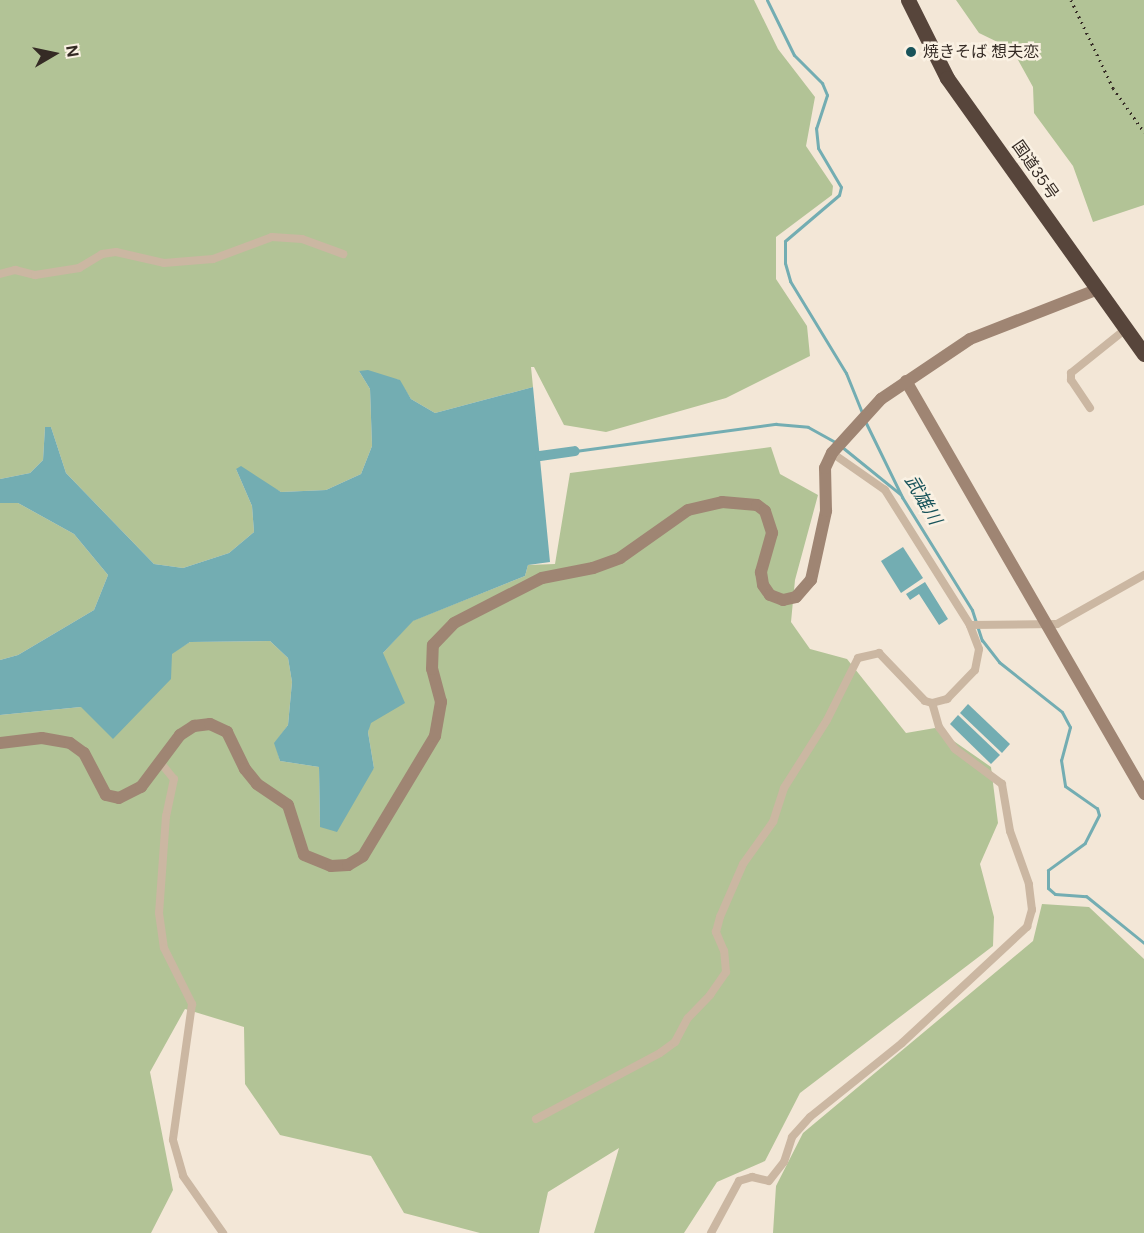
<!DOCTYPE html>
<html>
<head>
<meta charset="utf-8">
<style>
	body { margin:0 }
	#map { position:relative; width:1144px; height:1233px; overflow:hidden; background:#f3e7d7; font-family:"DM Sans","Noto Sans JP",sans-serif }
	div>[style] { position:absolute }
	.green>* { inset:0; background:#b2c396 }
	.water>* { inset:0; background:#73adb2 }
	.stream>* { height:3px; margin:-1.5px; padding:0 1.5px; transform-origin:1.5px; border-radius:1.5px; background:#73adb2 }
	.canal>* { height:10px; margin:-5px; padding:0 5px; transform-origin:5px; border-radius:5px; background:#73adb2 }
	.street>* { height:8px; margin:-4px; padding:0 4px; transform-origin:4px; border-radius:4px; background:#cbb7a2 }
	.secondary>* { height:12px; margin:-6px; padding:0 6px; transform-origin:6px; border-radius:6px; background:#9f8573 }
	.highway>* { height:15px; margin:-7.5px; padding:0 7.5px; transform-origin:7.5px; border-radius:7.5px; background:#57453b }
	.rail>* { height:3px; margin-top:-1.5px; transform-origin:0; background:repeating-linear-gradient(90deg,#352b25 0 1.5px,transparent 0 6px) }
	.dots>* { width:16px; height:16px; translate:-50% -50%; box-sizing:border-box; border:3px solid #faf1e3; border-radius:50% }
	span { translate:-50% -50%; white-space:nowrap; text-align:center; line-height:1.15; -webkit-text-stroke:5px #faf1e3; paint-order:stroke }
	.poi-label { font-size:16px; color:#352b25 }
	.left { translate:0 -50%; text-align:left }
	.street-label { font-size:16px; color:#352b25 }
	.water-label { font-size:18px; color:#18535a; font-style:italic }
	.north { position:absolute; left:24px; top:24px; width:60px; height:60px; -webkit-text-stroke:4px #faf1e3; paint-order:stroke; rotate:81deg; font-size:16px; font-weight:700; line-height:24px; text-align:center; color:#352b25 }
	.north::after { content:''; display:block; margin:auto; width:21px; height:27px; background:#352b25; clip-path:polygon(50% 0,100% 100%,50% 72%,0 100%) }
</style>
</head>
<body>
<div id="map">
	<div class="green">
		<div style="clip-path:polygon(0 0,754px 0,778px 49px,815px 97px,806px 146px,833px 186px,832px 195px,776px 237px,776px 279px,807px 326px,810px 356px,726px 398px,606px 432px,564px 425px,534px 367px,531px 367px,533px 387px,435px 413px,411px 399px,399px 380px,359px 371px,370px 389px,372px 446px,361px 474px,326px 490px,281px 492px,236px 469px,252px 506px,254px 532px,229px 553px,183px 568px,154px 564px,66px 473px,51px 427px,45px 427px,43px 460px,30px 473px,0 479px)"></div>
		<div style="clip-path:polygon(956px 0,1144px 0,1144px 205px,1093px 222px,1073px 166px,1034px 113px,1033px 87px,1012px 49px,979px 33px)"></div>
		<div style="clip-path:polygon(771px 447px,780px 474px,818px 495px,795px 580px,791px 622px,810px 649px,847px 659px,906px 733px,935px 728px,991px 767px,998px 823px,980px 864px,994px 917px,993px 946px,800px 1093px,765px 1161px,717px 1182px,684px 1233px,594px 1233px,619px 1148px,548px 1192px,539px 1233px,480px 1233px,404px 1213px,371px 1156px,280px 1135px,245px 1084px,244px 1027px,185px 1009px,150px 1072px,173px 1190px,151px 1233px,0 1233px,0 715px,81px 707px,190px 642px,270px 641px,288px 658px,292px 682px,288px 725px,275px 743px,280px 761px,319px 767px,320px 827px,374px 768px,368px 732px,383px 653px,412px 621px,525px 576px,528px 565px,555px 564px,570px 473px)"></div>
		<div style="clip-path:polygon(0 503px,18px 503px,74px 534px,108px 575px,94px 610px,18px 655px,0 660px)"></div>
		<div style="clip-path:polygon(1042px 904px,1089px 907px,1144px 959px,1144px 1233px,773px 1233px,776px 1186px,803px 1133px,1033px 941px)"></div>
	</div>
	<div class="water">
		<div style="clip-path:polygon(368px 370px,400px 380px,411px 399px,435px 413px,533px 387px,550px 562px,528px 565px,525px 576px,413px 621px,383px 653px,405px 703px,371px 723px,368px 732px,374px 768px,337px 832px,320px 827px,319px 767px,280px 761px,274px 743px,288px 725px,292px 682px,288px 658px,270px 641px,190px 642px,172px 654px,171px 679px,113px 739px,81px 707px,0 715px,0 660px,18px 655px,94px 610px,108px 575px,74px 534px,18px 503px,0 503px,0 479px,30px 473px,43px 460px,45px 427px,51px 427px,66px 473px,154px 564px,183px 568px,229px 553px,254px 532px,252px 506px,236px 469px,241px 466px,281px 492px,326px 490px,361px 474px,372px 446px,370px 389px,359px 371px)"></div>
		<div style="clip-path:polygon(903px 547px,923px 578px,901px 593px,881px 561px)"></div>
		<div style="clip-path:polygon(925px 582px,948px 619px,939px 625px,919px 594px,910px 600px,906px 594px)"></div>
		<div style="clip-path:polygon(968px 704px,1010px 744px,1002px 753px,960px 713px)"></div>
		<div style="clip-path:polygon(958px 715px,1000px 755px,991px 764px,950px 724px)"></div>
	</div>
	<div class="stream">
		<div style="left:767px;top:0;width:61px;rotate:63.9deg"></div>
		<div style="left:794px;top:55px;width:40px;rotate:45deg"></div>
		<div style="left:822px;top:83px;width:13px;rotate:67deg"></div>
		<div style="left:827px;top:95px;width:35px;rotate:108deg"></div>
		<div style="left:816px;top:128px;width:20px;rotate:84deg"></div>
		<div style="left:818px;top:148px;width:45px;rotate:59.5deg"></div>
		<div style="left:841px;top:187px;width:8px;rotate:104deg"></div>
		<div style="left:839px;top:195px;width:71px;rotate:139.6deg"></div>
		<div style="left:785px;top:241px;width:22px;rotate:90deg"></div>
		<div style="left:785px;top:263px;width:19px;rotate:74deg"></div>
		<div style="left:790px;top:281px;width:108px;rotate:58.7deg"></div>
		<div style="left:846px;top:373px;width:45px;rotate:68deg"></div>
		<div style="left:865px;top:421px;width:85px;rotate:64deg"></div>
		<div style="left:902px;top:497px;width:133px;rotate:58.2deg"></div>
		<div style="left:972px;top:610px;width:32px;rotate:72deg"></div>
		<div style="left:982px;top:640px;width:28px;rotate:52deg"></div>
		<div style="left:999px;top:662px;width:80px;rotate:38.4deg"></div>
		<div style="left:1062px;top:712px;width:17px;rotate:62deg"></div>
		<div style="left:1070px;top:727px;width:34px;rotate:105deg"></div>
		<div style="left:1061px;top:760px;width:26px;rotate:81deg"></div>
		<div style="left:1065px;top:786px;width:39px;rotate:35deg"></div>
		<div style="left:1097px;top:808px;width:7px;rotate:74deg"></div>
		<div style="left:1099px;top:815px;width:31px;rotate:117deg"></div>
		<div style="left:1085px;top:843px;width:46px;rotate:143.9deg"></div>
		<div style="left:1048px;top:870px;width:18px;rotate:90deg"></div>
		<div style="left:1048px;top:888px;width:9px;rotate:41deg"></div>
		<div style="left:1055px;top:894px;width:31px;rotate:4deg"></div>
		<div style="left:1086px;top:896px;width:75px;rotate:39deg"></div>
		<div style="left:842px;top:447px;width:75px;rotate:39deg"></div>
		<div style="left:575px;top:451px;width:203px;rotate:-7.7deg"></div>
		<div style="left:776px;top:424px;width:32px;rotate:5deg"></div>
		<div style="left:808px;top:427px;width:33px;rotate:29deg"></div>
	</div>
	<div class="canal">
		<div style="left:540px;top:456px;width:35px;rotate:-8deg"></div>
	</div>
	<div class="street">
		<div style="left:0;top:274px;width:16px;rotate:-15deg"></div>
		<div style="left:15px;top:270px;width:21px;rotate:14deg"></div>
		<div style="left:35px;top:275px;width:45px;rotate:-9deg"></div>
		<div style="left:79px;top:268px;width:27px;rotate:-31deg"></div>
		<div style="left:102px;top:254px;width:14px;rotate:-8deg"></div>
		<div style="left:116px;top:252px;width:49px;rotate:12.9deg"></div>
		<div style="left:164px;top:263px;width:49px;rotate:-4.7deg"></div>
		<div style="left:213px;top:259px;width:63px;rotate:-20.4deg"></div>
		<div style="left:272px;top:237px;width:30px;rotate:4deg"></div>
		<div style="left:302px;top:239px;width:44px;rotate:20.1deg"></div>
		<div style="left:1090px;top:408px;width:34px;rotate:-124deg"></div>
		<div style="left:1071px;top:380px;width:7px;rotate:-90deg"></div>
		<div style="left:1071px;top:373px;width:70px;rotate:-38.7deg"></div>
		<div style="left:970px;top:625px;width:87px;rotate:-0.7deg"></div>
		<div style="left:1057px;top:624px;width:100px;rotate:-29.4deg"></div>
		<div style="left:160px;top:762px;width:22px;rotate:51deg"></div>
		<div style="left:174px;top:779px;width:38px;rotate:102deg"></div>
		<div style="left:166px;top:816px;width:97px;rotate:94.1deg"></div>
		<div style="left:159px;top:913px;width:35px;rotate:82deg"></div>
		<div style="left:164px;top:948px;width:63px;rotate:63.4deg"></div>
		<div style="left:192px;top:1004px;width:137px;rotate:98deg"></div>
		<div style="left:173px;top:1140px;width:37px;rotate:74deg"></div>
		<div style="left:183px;top:1176px;width:70px;rotate:54.9deg"></div>
		<div style="left:536px;top:1119px;width:140px;rotate:-28deg"></div>
		<div style="left:660px;top:1053px;width:19px;rotate:-36deg"></div>
		<div style="left:675px;top:1042px;width:27px;rotate:-62deg"></div>
		<div style="left:688px;top:1018px;width:32px;rotate:-46deg"></div>
		<div style="left:710px;top:995px;width:28px;rotate:-55deg"></div>
		<div style="left:726px;top:972px;width:21px;rotate:-95deg"></div>
		<div style="left:724px;top:951px;width:21px;rotate:-113deg"></div>
		<div style="left:716px;top:932px;width:16px;rotate:-75deg"></div>
		<div style="left:720px;top:917px;width:58px;rotate:-66.5deg"></div>
		<div style="left:743px;top:864px;width:52px;rotate:-54.5deg"></div>
		<div style="left:773px;top:822px;width:36px;rotate:-72deg"></div>
		<div style="left:784px;top:788px;width:80px;rotate:-57.7deg"></div>
		<div style="left:827px;top:720px;width:69px;rotate:-63.4deg"></div>
		<div style="left:858px;top:658px;width:22px;rotate:-13deg"></div>
		<div style="left:879px;top:653px;width:66px;rotate:46.2deg"></div>
		<div style="left:925px;top:701px;width:7px;rotate:16deg"></div>
		<div style="left:932px;top:703px;width:16px;rotate:-15deg"></div>
		<div style="left:947px;top:699px;width:40px;rotate:-46deg"></div>
		<div style="left:975px;top:670px;width:21px;rotate:-79deg"></div>
		<div style="left:979px;top:649px;width:26px;rotate:-111deg"></div>
		<div style="left:970px;top:625px;width:160px;rotate:-122.2deg"></div>
		<div style="left:885px;top:490px;width:65px;rotate:-145.1deg"></div>
		<div style="left:711px;top:1233px;width:59px;rotate:-61.7deg"></div>
		<div style="left:739px;top:1181px;width:14px;rotate:-17deg"></div>
		<div style="left:752px;top:1177px;width:17px;rotate:13deg"></div>
		<div style="left:769px;top:1181px;width:24px;rotate:-52deg"></div>
		<div style="left:784px;top:1162px;width:26px;rotate:-72deg"></div>
		<div style="left:792px;top:1137px;width:27px;rotate:-48deg"></div>
		<div style="left:810px;top:1117px;width:118px;rotate:-38.8deg"></div>
		<div style="left:902px;top:1043px;width:171px;rotate:-42.9deg"></div>
		<div style="left:1027px;top:927px;width:18px;rotate:-74deg"></div>
		<div style="left:1032px;top:910px;width:26px;rotate:-97deg"></div>
		<div style="left:1029px;top:884px;width:56px;rotate:-109.7deg"></div>
		<div style="left:1010px;top:831px;width:48px;rotate:-99.7deg"></div>
		<div style="left:1002px;top:784px;width:59px;rotate:-143.3deg"></div>
		<div style="left:955px;top:749px;width:27px;rotate:-126deg"></div>
		<div style="left:939px;top:727px;width:25px;rotate:-106deg"></div>
	</div>
	<div class="secondary">
		<div style="left:906px;top:381px;width:477px;rotate:60deg"></div>
		<div style="left:0;top:743px;width:42px;rotate:-6.8deg"></div>
		<div style="left:42px;top:738px;width:28px;rotate:10deg"></div>
		<div style="left:70px;top:743px;width:17px;rotate:36deg"></div>
		<div style="left:84px;top:753px;width:47px;rotate:62.4deg"></div>
		<div style="left:106px;top:795px;width:13px;rotate:13deg"></div>
		<div style="left:119px;top:798px;width:25px;rotate:-27deg"></div>
		<div style="left:141px;top:787px;width:65px;rotate:-53.1deg"></div>
		<div style="left:180px;top:735px;width:17px;rotate:-33deg"></div>
		<div style="left:194px;top:726px;width:16px;rotate:-7deg"></div>
		<div style="left:210px;top:724px;width:19px;rotate:25deg"></div>
		<div style="left:227px;top:732px;width:41px;rotate:64.1deg"></div>
		<div style="left:245px;top:769px;width:19px;rotate:51deg"></div>
		<div style="left:257px;top:784px;width:37px;rotate:34deg"></div>
		<div style="left:288px;top:805px;width:52px;rotate:72.3deg"></div>
		<div style="left:304px;top:855px;width:29px;rotate:22deg"></div>
		<div style="left:331px;top:866px;width:17px;rotate:-3deg"></div>
		<div style="left:348px;top:865px;width:17px;rotate:-31deg"></div>
		<div style="left:363px;top:856px;width:140px;rotate:-59deg"></div>
		<div style="left:435px;top:736px;width:35px;rotate:-80deg"></div>
		<div style="left:441px;top:702px;width:34px;rotate:-105deg"></div>
		<div style="left:432px;top:669px;width:24px;rotate:-88deg"></div>
		<div style="left:433px;top:645px;width:30px;rotate:-46deg"></div>
		<div style="left:454px;top:623px;width:99px;rotate:-27.1deg"></div>
		<div style="left:542px;top:578px;width:52px;rotate:-11.1deg"></div>
		<div style="left:593px;top:568px;width:29px;rotate:-20deg"></div>
		<div style="left:620px;top:558px;width:83px;rotate:-35.2deg"></div>
		<div style="left:688px;top:510px;width:35px;rotate:-13deg"></div>
		<div style="left:722px;top:502px;width:35px;rotate:5deg"></div>
		<div style="left:757px;top:505px;width:10px;rotate:37deg"></div>
		<div style="left:765px;top:511px;width:23px;rotate:72deg"></div>
		<div style="left:772px;top:533px;width:41px;rotate:105.8deg"></div>
		<div style="left:761px;top:572px;width:13px;rotate:81deg"></div>
		<div style="left:763px;top:585px;width:12px;rotate:55deg"></div>
		<div style="left:770px;top:595px;width:14px;rotate:21deg"></div>
		<div style="left:783px;top:600px;width:13px;rotate:-13deg"></div>
		<div style="left:796px;top:597px;width:23px;rotate:-49deg"></div>
		<div style="left:811px;top:580px;width:71px;rotate:-77.7deg"></div>
		<div style="left:826px;top:511px;width:43px;rotate:-91.3deg"></div>
		<div style="left:825px;top:468px;width:17px;rotate:-65deg"></div>
		<div style="left:832px;top:453px;width:73px;rotate:-47.8deg"></div>
		<div style="left:881px;top:399px;width:107px;rotate:-34deg"></div>
		<div style="left:970px;top:339px;width:137px;rotate:-21.3deg"></div>
	</div>
	<div class="highway">
		<div style="left:908px;top:0;width:87px;rotate:63.4deg"></div>
		<div style="left:947px;top:78px;width:339px;rotate:54.5deg"></div>
	</div>
	<div class="rail">
		<div style="left:1071px;top:0;width:98px;rotate:64.5deg"></div>
		<div style="left:1113px;top:88px;width:54px;rotate:54.8deg"></div>
	</div>
	<div class="dots">
		<div style="left:911px;top:52px;background:#18535a"></div>
	</div>
	<div class="poi-label">
		<span class="left" style="left:923px;top:52px">焼きそば 想夫恋</span>
	</div>
	<div class="street-label">
		<span style="left:1035px;top:170px;rotate:55deg">国道35号</span>
	</div>
	<div class="water-label">
		<span style="left:923px;top:500px;rotate:60deg">武雄川</span>
	</div>
	<div class="north">N</div>
</div>
</body>
</html>
